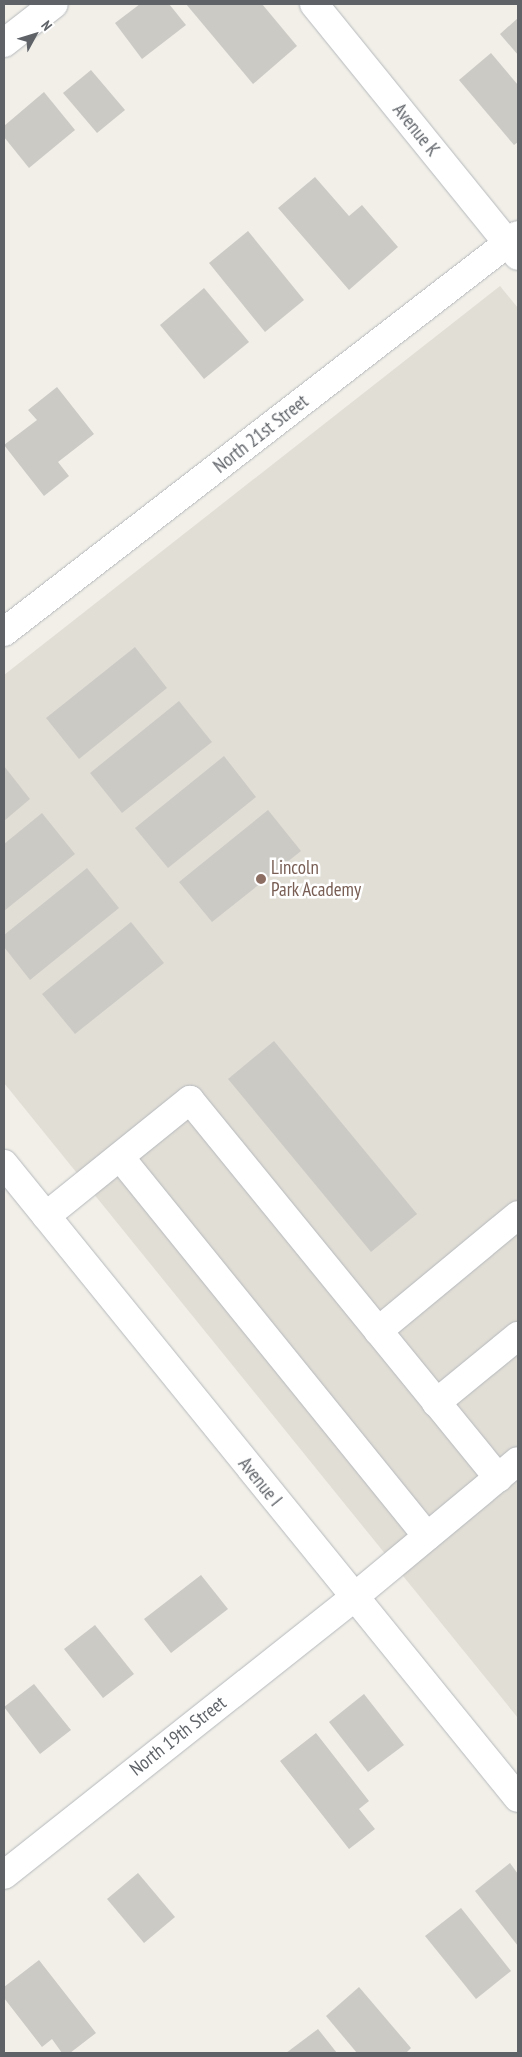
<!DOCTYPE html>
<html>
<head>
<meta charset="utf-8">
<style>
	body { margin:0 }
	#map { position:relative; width:522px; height:2057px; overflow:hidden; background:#f1efe8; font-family:"PT Sans Narrow",sans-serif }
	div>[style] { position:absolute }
	.education>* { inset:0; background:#e1ded6 }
	.building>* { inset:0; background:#cccac5 }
	.roads { filter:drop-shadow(0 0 1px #b5b8bc) drop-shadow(0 0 1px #b5b8bc) }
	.minor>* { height:28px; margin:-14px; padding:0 14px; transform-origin:14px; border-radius:14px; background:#fff }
	.dots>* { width:14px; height:14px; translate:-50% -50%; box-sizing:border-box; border:2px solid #fff; border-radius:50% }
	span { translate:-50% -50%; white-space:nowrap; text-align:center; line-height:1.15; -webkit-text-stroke:5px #fff; paint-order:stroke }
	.street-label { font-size:19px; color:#5f6368 }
	.education-label { font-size:19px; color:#785e54 }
	.left { translate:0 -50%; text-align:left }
	.frame { position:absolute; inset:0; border:5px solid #5f6368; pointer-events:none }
	.north { position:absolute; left:10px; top:10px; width:50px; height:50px; -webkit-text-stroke:4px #fff; paint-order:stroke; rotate:51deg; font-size:14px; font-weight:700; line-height:20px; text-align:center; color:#5f6368 }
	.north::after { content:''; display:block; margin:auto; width:18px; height:22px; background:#5f6368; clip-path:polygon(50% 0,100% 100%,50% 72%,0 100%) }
</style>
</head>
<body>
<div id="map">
	<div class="education">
		<div style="clip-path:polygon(500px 286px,518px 308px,518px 1718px,4px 1083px,4px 675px)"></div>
	</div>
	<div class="building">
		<div style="clip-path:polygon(140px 4px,169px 4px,186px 25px,142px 59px,115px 23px)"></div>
		<div style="clip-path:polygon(186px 4px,262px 4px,297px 46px,253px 84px)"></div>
		<div style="clip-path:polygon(518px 18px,518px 55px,500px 34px)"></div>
		<div style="clip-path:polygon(491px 53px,518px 85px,518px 142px,514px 145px,459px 80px)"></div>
		<div style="clip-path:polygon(91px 70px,125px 110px,97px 133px,63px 93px)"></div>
		<div style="clip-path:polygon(44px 92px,75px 130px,29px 168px,4px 137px,4px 126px)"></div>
		<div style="clip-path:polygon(315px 177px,349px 216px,362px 205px,398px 247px,349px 290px,278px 208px)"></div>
		<div style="clip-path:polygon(248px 231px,304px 300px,265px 332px,209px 263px)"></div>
		<div style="clip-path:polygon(204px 288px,249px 342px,204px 379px,160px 325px)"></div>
		<div style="clip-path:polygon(57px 387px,94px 434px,58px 462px,69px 476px,44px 496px,4px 445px,37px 420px,28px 410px)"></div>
		<div style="clip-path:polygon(135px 647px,167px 688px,79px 759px,46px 718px)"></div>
		<div style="clip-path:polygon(179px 701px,212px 742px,122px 813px,90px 773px)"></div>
		<div style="clip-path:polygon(224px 756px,256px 797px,168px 868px,135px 828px)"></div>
		<div style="clip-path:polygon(4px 766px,30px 799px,4px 821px)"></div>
		<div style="clip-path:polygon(268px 810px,301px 851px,212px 922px,179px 882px)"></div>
		<div style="clip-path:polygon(42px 813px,75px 854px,4px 911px,4px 844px)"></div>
		<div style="clip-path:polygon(87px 868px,119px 908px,30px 980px,4px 947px,4px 935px)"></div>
		<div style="clip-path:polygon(131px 922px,164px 963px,75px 1034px,42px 994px)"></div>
		<div style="clip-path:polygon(274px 1041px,417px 1214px,371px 1252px,228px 1079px)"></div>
		<div style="clip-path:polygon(201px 1575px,228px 1609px,171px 1653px,144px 1619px)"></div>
		<div style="clip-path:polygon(95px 1625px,134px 1674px,103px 1698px,64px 1649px)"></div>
		<div style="clip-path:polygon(34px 1684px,71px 1730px,40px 1754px,4px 1707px)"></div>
		<div style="clip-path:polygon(364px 1694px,404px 1745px,368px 1772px,329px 1722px)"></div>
		<div style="clip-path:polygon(316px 1733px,369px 1801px,359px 1809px,375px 1829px,349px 1849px,280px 1761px)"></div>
		<div style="clip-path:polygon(510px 1863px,518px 1874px,518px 1946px,475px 1891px)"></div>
		<div style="clip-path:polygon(138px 1873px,175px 1917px,144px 1943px,107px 1899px)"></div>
		<div style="clip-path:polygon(461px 1908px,511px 1971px,476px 1999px,425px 1936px)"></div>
		<div style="clip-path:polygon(39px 1960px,96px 2033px,70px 2053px,62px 2053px,52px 2039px,42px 2047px,4px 1998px,4px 1987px)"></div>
		<div style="clip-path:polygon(359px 1987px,411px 2048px,406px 2053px,357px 2053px,326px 2016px)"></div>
		<div style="clip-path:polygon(318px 2029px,337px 2053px,286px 2053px)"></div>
	</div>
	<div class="roads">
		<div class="minor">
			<div style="left:314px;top:4px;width:324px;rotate:51deg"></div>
			<div style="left:4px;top:43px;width:63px;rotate:-38deg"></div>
			<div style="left:4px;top:632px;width:649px;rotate:-37.68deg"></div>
			<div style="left:120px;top:1157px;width:488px;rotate:51deg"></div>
			<div style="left:4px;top:1164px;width:816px;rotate:50.97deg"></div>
			<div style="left:46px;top:1216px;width:185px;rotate:-38.9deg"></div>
			<div style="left:190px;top:1100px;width:488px;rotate:50.8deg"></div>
			<div style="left:378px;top:1331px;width:182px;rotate:-39.6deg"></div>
			<div style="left:436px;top:1403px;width:106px;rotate:-39.3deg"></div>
			<div style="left:4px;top:1875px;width:446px;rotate:-38.4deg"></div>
			<div style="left:353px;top:1598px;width:214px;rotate:-39.7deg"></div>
		</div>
	</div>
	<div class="dots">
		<div style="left:261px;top:879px;background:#8d6e63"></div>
	</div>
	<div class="street-label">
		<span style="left:416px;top:130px;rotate:51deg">Avenue K</span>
		<span style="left:261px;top:434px;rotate:-38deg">North 21st Street</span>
		<span style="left:260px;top:1482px;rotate:51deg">Avenue I</span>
		<span style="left:178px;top:1736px;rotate:-38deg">North 19th Street</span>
	</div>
	<div class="education-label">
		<span class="left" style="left:271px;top:879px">Lincoln<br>Park Academy</span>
	</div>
	<div class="frame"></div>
	<div class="north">N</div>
</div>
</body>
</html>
